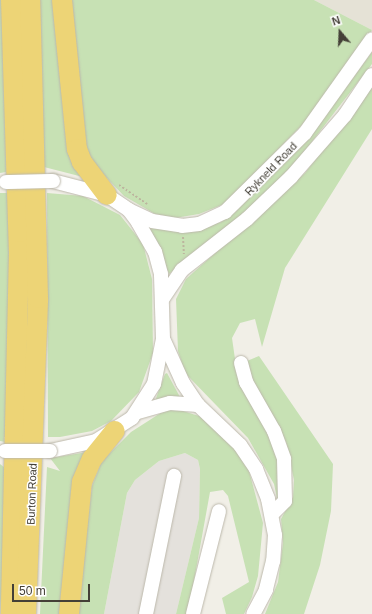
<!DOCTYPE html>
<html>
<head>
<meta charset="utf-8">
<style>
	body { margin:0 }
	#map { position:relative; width:372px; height:614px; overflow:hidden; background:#f1efe7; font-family:Helvetica,sans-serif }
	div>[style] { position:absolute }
	.residential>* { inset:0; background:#e5e2d6 }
	.industrial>* { inset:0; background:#e4e1dc }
	.green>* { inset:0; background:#c7e1b4 }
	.path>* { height:2px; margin-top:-1px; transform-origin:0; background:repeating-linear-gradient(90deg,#bcb59e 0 2px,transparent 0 4px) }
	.roads { filter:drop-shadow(0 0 1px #bcb8ab) drop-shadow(0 0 1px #bcb8ab) }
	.minor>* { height:14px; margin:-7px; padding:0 7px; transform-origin:7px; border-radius:7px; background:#fff }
	.highway>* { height:20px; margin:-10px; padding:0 10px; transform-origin:10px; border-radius:10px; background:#edd476 }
	.bridges { filter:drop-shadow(0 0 1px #bcb8ab) drop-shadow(0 0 1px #bcb8ab) }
	.minor-bridge>* { height:14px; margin:-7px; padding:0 7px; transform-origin:7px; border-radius:7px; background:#fff }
	span { translate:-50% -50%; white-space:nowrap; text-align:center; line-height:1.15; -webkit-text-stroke:3px #fff; paint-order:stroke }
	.street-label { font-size:11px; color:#444037 }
	.north { position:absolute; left:320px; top:12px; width:40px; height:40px; -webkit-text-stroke:3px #fff; paint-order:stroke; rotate:341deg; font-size:11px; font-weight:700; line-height:16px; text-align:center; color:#444037 }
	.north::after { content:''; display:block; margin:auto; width:14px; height:18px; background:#444037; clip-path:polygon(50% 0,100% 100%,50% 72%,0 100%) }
	.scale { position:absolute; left:12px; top:584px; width:78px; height:18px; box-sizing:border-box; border:2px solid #444037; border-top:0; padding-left:5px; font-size:12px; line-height:14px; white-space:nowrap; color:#444037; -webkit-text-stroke:3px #fff; paint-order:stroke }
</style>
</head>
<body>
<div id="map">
	<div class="residential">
		<div style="clip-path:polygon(314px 0,372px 0,372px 30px)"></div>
	</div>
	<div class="industrial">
		<div style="clip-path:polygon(185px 453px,198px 460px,200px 469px,199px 518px,176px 614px,104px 614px,127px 493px,135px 480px,159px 461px)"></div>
	</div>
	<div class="green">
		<div style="clip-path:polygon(0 0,5px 0,6px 172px,0 173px)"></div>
		<div style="clip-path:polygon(38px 0,56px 0,83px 177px,44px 167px)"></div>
		<div style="clip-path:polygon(67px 0,314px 0,372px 30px,305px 122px,224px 204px,199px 214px,175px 218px,155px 214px,124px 196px,86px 156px)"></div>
		<div style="clip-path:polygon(372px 52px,372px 64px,300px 157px,265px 195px,169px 274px,150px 228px,192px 231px,221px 222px,235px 212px,302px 146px)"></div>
		<div style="clip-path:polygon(372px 87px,372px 129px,285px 268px,262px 347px,255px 319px,240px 323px,232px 338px,237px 373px,279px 451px,278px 503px,274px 484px,248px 438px,185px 373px,178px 351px,176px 299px,186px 279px,305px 173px)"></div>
		<div style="clip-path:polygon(0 193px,12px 193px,11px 436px,4px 437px,5px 442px,0 441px)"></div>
		<div style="clip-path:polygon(47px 193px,83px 196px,120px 215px,143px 244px,152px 279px,153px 353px,139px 392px,111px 421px,92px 431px,60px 437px,48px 437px)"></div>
		<div style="clip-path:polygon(259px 356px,333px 464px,331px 511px,320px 565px,304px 614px,265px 614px,278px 582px,283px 543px,281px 519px,293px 497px,294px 480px,286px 442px,254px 384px,247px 361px)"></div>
		<div style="clip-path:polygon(167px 373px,180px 397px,155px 401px,165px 374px)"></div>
		<div style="clip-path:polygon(170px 407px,199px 416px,214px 427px,234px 446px,249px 471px,263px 523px,258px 576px,252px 597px,244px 614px,226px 614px,222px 598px,249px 582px,228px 496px,223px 490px,210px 492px,188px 614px,176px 614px,199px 518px,200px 469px,198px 460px,185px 453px,159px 461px,135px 480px,127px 493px,104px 614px,77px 614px,92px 486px,102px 461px,131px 432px)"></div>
		<div style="clip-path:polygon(88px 452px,60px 614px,40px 614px,47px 467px,60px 471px,50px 458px)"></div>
		<div style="clip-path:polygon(0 464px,9px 471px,0 614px)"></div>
	</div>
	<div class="path">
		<div style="left:119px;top:185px;width:34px;rotate:34deg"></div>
		<div style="left:183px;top:237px;width:17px;rotate:87deg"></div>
	</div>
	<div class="roads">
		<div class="minor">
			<div style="left:131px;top:211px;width:23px;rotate:25deg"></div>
			<div style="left:152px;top:221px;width:30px;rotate:9deg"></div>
			<div style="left:182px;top:226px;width:17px;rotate:-7deg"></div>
			<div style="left:199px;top:224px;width:29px;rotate:-25deg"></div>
			<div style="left:225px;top:212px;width:112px;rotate:-44.6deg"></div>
			<div style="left:305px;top:133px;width:115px;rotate:-54.5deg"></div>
			<div style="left:163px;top:298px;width:34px;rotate:-56deg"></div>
			<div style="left:182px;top:270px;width:83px;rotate:-38.1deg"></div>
			<div style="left:247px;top:219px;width:61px;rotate:-43.7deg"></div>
			<div style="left:291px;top:177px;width:82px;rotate:-48.9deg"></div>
			<div style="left:345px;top:115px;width:48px;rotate:-56deg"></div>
			<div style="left:164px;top:341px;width:46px;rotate:65.7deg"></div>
			<div style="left:183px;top:383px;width:27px;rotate:56deg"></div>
			<div style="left:198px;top:405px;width:58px;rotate:43.6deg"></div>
			<div style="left:240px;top:445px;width:29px;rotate:56deg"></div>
			<div style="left:256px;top:469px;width:32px;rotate:68deg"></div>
			<div style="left:268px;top:499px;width:37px;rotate:79deg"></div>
			<div style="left:275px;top:535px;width:26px;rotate:94deg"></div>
			<div style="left:273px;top:561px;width:30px;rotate:104deg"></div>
			<div style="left:266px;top:590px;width:27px;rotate:118deg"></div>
			<div style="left:241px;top:363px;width:20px;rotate:75deg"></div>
			<div style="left:246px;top:382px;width:56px;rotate:60.3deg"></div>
			<div style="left:274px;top:431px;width:30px;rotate:70deg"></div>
			<div style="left:284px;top:459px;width:42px;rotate:88.6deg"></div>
			<div style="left:285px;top:501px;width:18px;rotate:135deg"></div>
			<div style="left:138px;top:412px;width:33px;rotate:-16deg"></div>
			<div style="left:170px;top:403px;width:28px;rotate:4deg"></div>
			<div style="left:50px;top:451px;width:47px;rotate:-12.3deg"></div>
			<div style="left:96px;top:441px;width:43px;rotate:-32.6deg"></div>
			<div style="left:132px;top:418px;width:40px;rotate:-57.1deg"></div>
			<div style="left:154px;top:384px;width:46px;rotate:-78.7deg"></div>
			<div style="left:163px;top:339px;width:65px;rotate:-91.8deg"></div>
			<div style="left:161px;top:274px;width:23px;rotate:-105deg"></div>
			<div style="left:155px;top:252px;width:34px;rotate:-120deg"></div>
			<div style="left:138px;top:222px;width:15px;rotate:-127deg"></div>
			<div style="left:129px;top:210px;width:27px;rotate:-146deg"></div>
			<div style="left:107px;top:195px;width:56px;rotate:-165.5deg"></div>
			<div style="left:146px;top:614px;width:141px;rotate:-78.5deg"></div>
			<div style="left:193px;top:614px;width:106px;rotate:-75.8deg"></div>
		</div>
		<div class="highway">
			<div style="left:11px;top:0;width:251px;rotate:88.2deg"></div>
			<div style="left:19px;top:251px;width:363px;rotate:91.3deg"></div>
			<div style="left:62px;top:0;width:150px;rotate:84.3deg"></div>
			<div style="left:77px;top:149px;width:14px;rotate:69deg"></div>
			<div style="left:82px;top:162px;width:41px;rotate:52.9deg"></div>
			<div style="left:26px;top:614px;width:316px;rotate:-87.8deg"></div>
			<div style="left:38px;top:298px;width:298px;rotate:-91.5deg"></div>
			<div style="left:69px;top:614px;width:133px;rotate:-84.4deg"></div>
			<div style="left:82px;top:482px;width:25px;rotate:-67deg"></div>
			<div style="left:92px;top:459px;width:36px;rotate:-51deg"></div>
		</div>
	</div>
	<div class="bridges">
		<div class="minor-bridge">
			<div style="left:6px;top:182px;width:47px;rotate:-1.2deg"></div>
			<div style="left:5px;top:451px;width:45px"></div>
		</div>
	</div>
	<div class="street-label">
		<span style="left:271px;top:169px;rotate:-46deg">Rykneld Road</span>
		<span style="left:32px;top:494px;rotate:-88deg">Burton Road</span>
	</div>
	<div class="north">N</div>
	<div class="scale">50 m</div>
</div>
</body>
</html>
